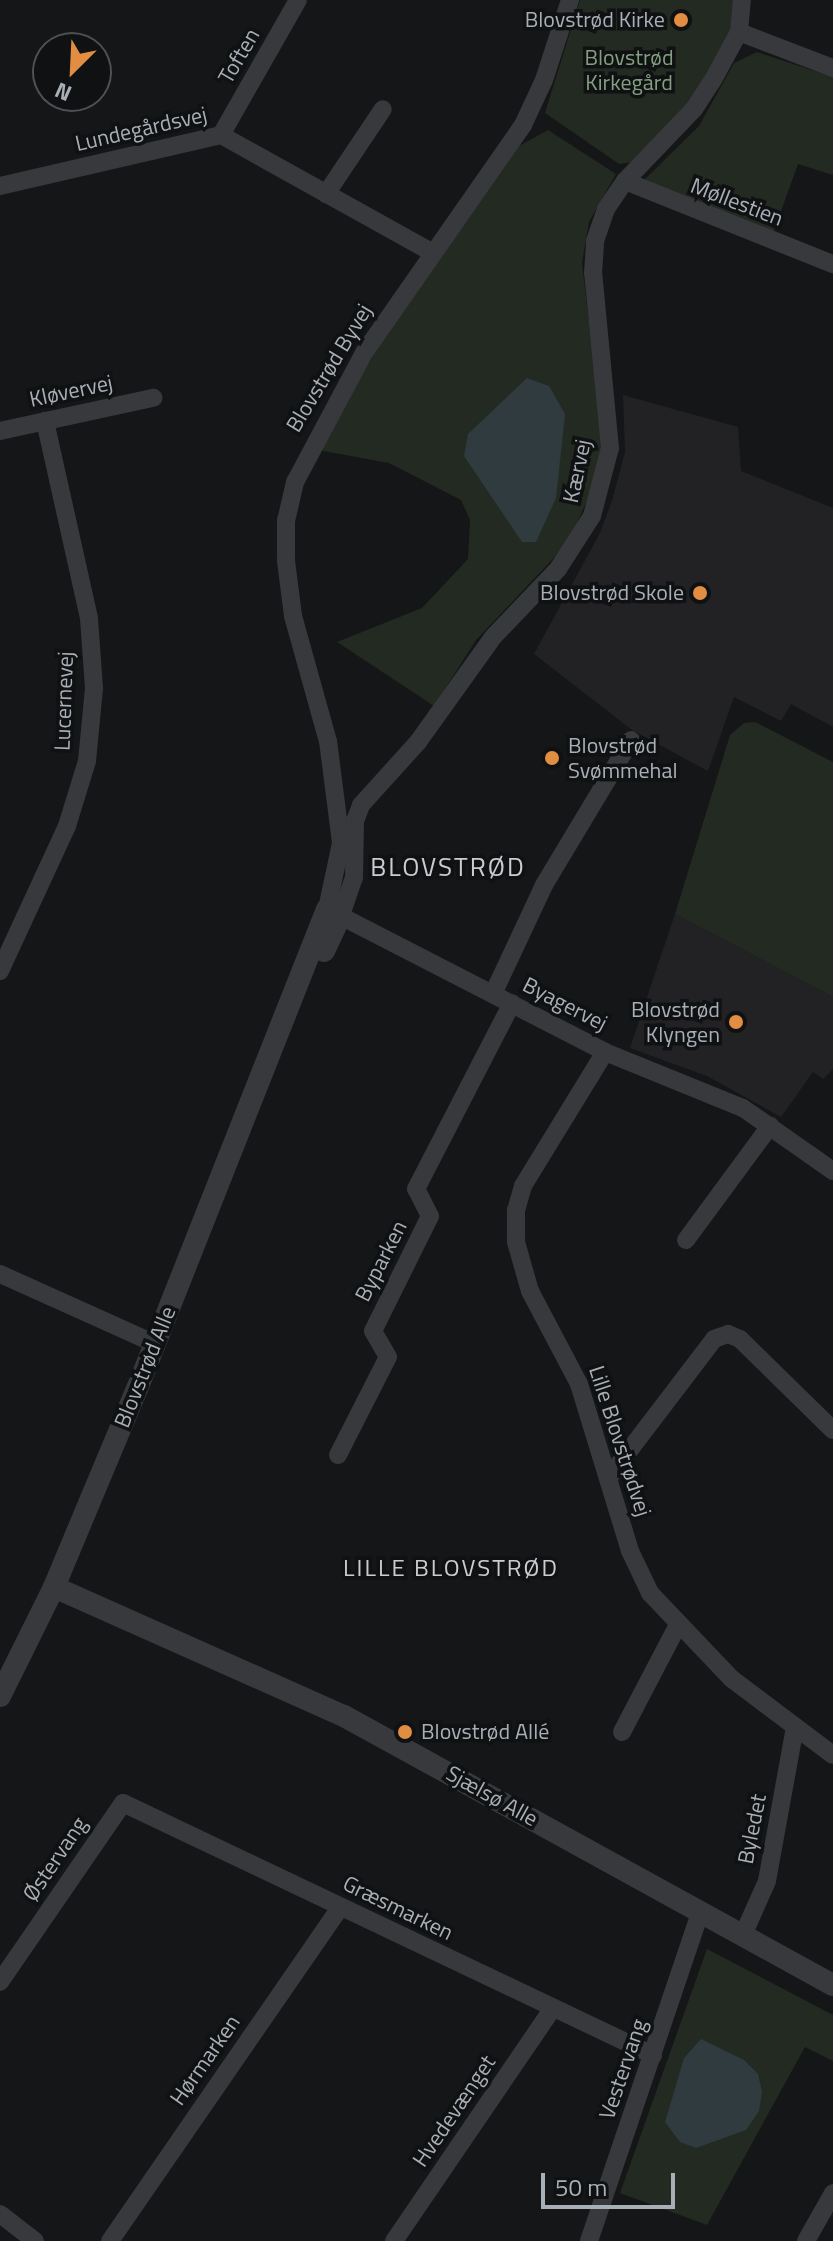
<!DOCTYPE html>
<html>
<head>
<meta charset="utf-8">
<style>
	body { margin:0 }
	#map { position:relative; width:833px; height:2241px; overflow:hidden; background:#151617; font-family:"Titillium Web",sans-serif }
	div>[style] { position:absolute }
	.built>* { inset:0; background:#222224 }
	.green>* { inset:0; background:#222a22 }
	.water>* { inset:0; background:#303b3f }
	.minor>* { height:18px; margin:-9px; padding:0 9px; transform-origin:9px; border-radius:9px; background:#37393c }
	.tertiary>* { height:22px; margin:-11px; padding:0 11px; transform-origin:11px; border-radius:11px; background:#37393c }
	.dots>* { width:22px; height:22px; translate:-50% -50%; box-sizing:border-box; border:4px solid #101112; border-radius:50% }
	span { translate:-50% -50%; white-space:nowrap; text-align:center; line-height:1.15; -webkit-text-stroke:7px #101112; paint-order:stroke }
	.poi-label { font-size:22px; color:#a9afb6 }
	.right { translate:-100% -50%; text-align:right }
	.left { translate:0 -50%; text-align:left }
	.street-label { font-size:22px; color:#a9afb6 }
	.park-label { font-size:22px; color:#859f81 }
	.neighbourhood-label { font-size:24px; color:#c9cdd2; letter-spacing:2px }
	.quarter-label { font-size:26px; color:#c9cdd2; letter-spacing:2px }
	.north { position:absolute; left:32px; top:32px; width:80px; height:80px; box-sizing:border-box; background:#101112; border:2px solid #4d5054; border-radius:50%; rotate:204deg; font-size:22px; font-weight:700; line-height:32px; text-align:center; color:#a9afb6 }
	.north::after { content:''; display:block; margin:auto; width:28px; height:36px; background:#e28e42; clip-path:polygon(50% 0,100% 100%,50% 72%,0 100%) }
	.scale { position:absolute; left:541px; top:2173px; width:134px; height:36px; box-sizing:border-box; border:4px solid #a9afb6; border-top:0; padding-left:10px; font-size:24px; line-height:28px; white-space:nowrap; color:#a9afb6; -webkit-text-stroke:6px #101112; paint-order:stroke }
</style>
</head>
<body>
<div id="map">
	<div class="built">
		<div style="clip-path:polygon(623px 395px,738px 427px,741px 471px,833px 508px,833px 727px,791px 704px,781px 721px,734px 697px,708px 771px,632px 730px,534px 654px,600px 533px,612px 501px,625px 452px)"></div>
		<div style="clip-path:polygon(675px 914px,833px 997px,833px 1069px,823px 1079px,813px 1072px,781px 1117px,707px 1076px,630px 1048px)"></div>
	</div>
	<div class="green">
		<div style="clip-path:polygon(580px 0,735px 0,736px 29px,693px 102px,636px 162px,619px 164px,545px 113px)"></div>
		<div style="clip-path:polygon(757px 52px,833px 77px,833px 175px,798px 164px,772px 236px,642px 182px,699px 126px,734px 63px)"></div>
		<div style="clip-path:polygon(548px 130px,616px 174px,589px 222px,582px 263px,603px 443px,596px 482px,567px 544px,476px 640px,434px 706px,337px 642px,422px 608px,468px 559px,470px 520px,461px 500px,389px 463px,318px 450px,386px 334px,517px 147px)"></div>
		<div style="clip-path:polygon(755px 722px,833px 762px,833px 997px,675px 914px,730px 735px,744px 723px)"></div>
		<div style="clip-path:polygon(707px 1949px,833px 2015px,833px 2061px,805px 2047px,707px 2225px,620px 2193px)"></div>
	</div>
	<div class="water">
		<div style="clip-path:polygon(527px 378px,549px 386px,565px 414px,556px 498px,536px 542px,522px 542px,464px 456px,468px 434px)"></div>
		<div style="clip-path:polygon(701px 2039px,744px 2060px,758px 2074px,762px 2092px,759px 2111px,746px 2130px,696px 2148px,680px 2142px,665px 2122px,684px 2058px)"></div>
	</div>
	<div class="minor">
		<div style="left:570px;top:0;width:84px;rotate:108deg"></div>
		<div style="left:544px;top:80px;width:50px;rotate:115deg"></div>
		<div style="left:523px;top:125px;width:278px;rotate:124.9deg"></div>
		<div style="left:364px;top:353px;width:146px;rotate:118.1deg"></div>
		<div style="left:295px;top:482px;width:39px;rotate:103deg"></div>
		<div style="left:286px;top:520px;width:41px;rotate:90deg"></div>
		<div style="left:286px;top:561px;width:55px;rotate:82.7deg"></div>
		<div style="left:293px;top:616px;width:130px;rotate:74.4deg"></div>
		<div style="left:328px;top:741px;width:103px;rotate:82.7deg"></div>
		<div style="left:341px;top:843px;width:67px;rotate:102deg"></div>
		<div style="left:327px;top:909px;width:313px;rotate:27.2deg"></div>
		<div style="left:605px;top:1052px;width:149px;rotate:22.1deg"></div>
		<div style="left:743px;top:1108px;width:110px;rotate:35deg"></div>
		<div style="left:739px;top:32px;width:101px;rotate:21deg"></div>
		<div style="left:221px;top:135px;width:155px;rotate:-60.3deg"></div>
		<div style="left:625px;top:181px;width:224px;rotate:21.8deg"></div>
		<div style="left:0;top:186px;width:227px;rotate:-13deg"></div>
		<div style="left:221px;top:135px;width:240px;rotate:29.1deg"></div>
		<div style="left:326px;top:194px;width:102px;rotate:-56.2deg"></div>
		<div style="left:0;top:431px;width:157px;rotate:-12.2deg"></div>
		<div style="left:341px;top:915px;width:39px;rotate:-71deg"></div>
		<div style="left:354px;top:878px;width:57px;rotate:-89deg"></div>
		<div style="left:355px;top:821px;width:17px;rotate:-69deg"></div>
		<div style="left:361px;top:805px;width:85px;rotate:-47.9deg"></div>
		<div style="left:418px;top:742px;width:130px;rotate:-54.4deg"></div>
		<div style="left:494px;top:636px;width:93px;rotate:-46.3deg"></div>
		<div style="left:558px;top:569px;width:63px;rotate:-57.3deg"></div>
		<div style="left:592px;top:516px;width:70px;rotate:-75.2deg"></div>
		<div style="left:610px;top:448px;width:176px;rotate:-95.5deg"></div>
		<div style="left:593px;top:273px;width:32px;rotate:-86deg"></div>
		<div style="left:595px;top:241px;width:34px;rotate:-71deg"></div>
		<div style="left:606px;top:209px;width:34px;rotate:-56deg"></div>
		<div style="left:625px;top:181px;width:100px;rotate:-46.2deg"></div>
		<div style="left:694px;top:109px;width:35px;rotate:-57deg"></div>
		<div style="left:713px;top:80px;width:55px;rotate:-61.6deg"></div>
		<div style="left:739px;top:32px;width:32px;rotate:-85deg"></div>
		<div style="left:0;top:971px;width:160px;rotate:-65.2deg"></div>
		<div style="left:67px;top:826px;width:68px;rotate:-72.9deg"></div>
		<div style="left:87px;top:761px;width:73px;rotate:-84.5deg"></div>
		<div style="left:94px;top:688px;width:70px;rotate:-94.1deg"></div>
		<div style="left:89px;top:618px;width:202px;rotate:-102.6deg"></div>
		<div style="left:493px;top:994px;width:120px;rotate:-64.9deg"></div>
		<div style="left:544px;top:885px;width:169px;rotate:-59deg"></div>
		<div style="left:605px;top:1052px;width:157px;rotate:121.5deg"></div>
		<div style="left:523px;top:1186px;width:25px;rotate:106deg"></div>
		<div style="left:516px;top:1210px;width:32px;rotate:90deg"></div>
		<div style="left:516px;top:1242px;width:51px;rotate:74.1deg"></div>
		<div style="left:530px;top:1291px;width:105px;rotate:62.2deg"></div>
		<div style="left:579px;top:1384px;width:175px;rotate:73deg"></div>
		<div style="left:630px;top:1551px;width:47px;rotate:64.5deg"></div>
		<div style="left:650px;top:1593px;width:119px;rotate:46.4deg"></div>
		<div style="left:732px;top:1679px;width:126px;rotate:37deg"></div>
		<div style="left:686px;top:1240px;width:142px;rotate:-53.6deg"></div>
		<div style="left:0;top:1274px;width:171px;rotate:24.2deg"></div>
		<div style="left:338px;top:1455px;width:110px;rotate:-63deg"></div>
		<div style="left:388px;top:1357px;width:30px;rotate:-120deg"></div>
		<div style="left:373px;top:1331px;width:128px;rotate:-63.6deg"></div>
		<div style="left:430px;top:1216px;width:30px;rotate:-117deg"></div>
		<div style="left:416px;top:1189px;width:209px;rotate:-62.7deg"></div>
		<div style="left:609px;top:1477px;width:173px;rotate:-52.7deg"></div>
		<div style="left:714px;top:1339px;width:15px;rotate:-20deg"></div>
		<div style="left:728px;top:1334px;width:13px;rotate:23deg"></div>
		<div style="left:740px;top:1339px;width:130px;rotate:44.4deg"></div>
		<div style="left:622px;top:1732px;width:119px;rotate:-62.4deg"></div>
		<div style="left:743px;top:1935px;width:59px;rotate:-66deg"></div>
		<div style="left:767px;top:1881px;width:157px;rotate:-79.7deg"></div>
		<div style="left:0;top:1982px;width:217px;rotate:-55.5deg"></div>
		<div style="left:123px;top:1803px;width:587px;rotate:25.43deg"></div>
		<div style="left:0;top:2214px;width:44px;rotate:37.6deg"></div>
		<div style="left:110px;top:2241px;width:406px;rotate:-55.4deg"></div>
		<div style="left:394px;top:2241px;width:282px;rotate:-55.7deg"></div>
		<div style="left:589px;top:2241px;width:348px;rotate:-71.3deg"></div>
		<div style="left:806px;top:2241px;width:55px;rotate:-60.6deg"></div>
	</div>
	<div class="tertiary">
		<div style="left:324px;top:951px;width:40px;rotate:-65deg"></div>
		<div style="left:54px;top:1587px;width:317px;rotate:24deg"></div>
		<div style="left:344px;top:1716px;width:558px;rotate:28.82deg"></div>
		<div style="left:0;top:1696px;width:122px;rotate:-63.6deg"></div>
		<div style="left:54px;top:1587px;width:215px;rotate:-67.3deg"></div>
		<div style="left:137px;top:1389px;width:516px;rotate:-68.4deg"></div>
	</div>
	<div class="dots">
		<div style="left:681px;top:20px;background:#e28e42"></div>
		<div style="left:700px;top:593px;background:#e28e42"></div>
		<div style="left:552px;top:758px;background:#e28e42"></div>
		<div style="left:736px;top:1022px;background:#e28e42"></div>
		<div style="left:405px;top:1732px;background:#e28e42"></div>
	</div>
	<div class="poi-label">
		<span class="right" style="left:665px;top:20px">Blovstrød Kirke</span>
		<span class="right" style="left:684px;top:593px">Blovstrød Skole</span>
		<span class="left" style="left:568px;top:758px">Blovstrød<br>Svømmehal</span>
		<span class="right" style="left:720px;top:1022px">Blovstrød<br>Klyngen</span>
		<span class="left" style="left:421px;top:1732px">Blovstrød Allé</span>
	</div>
	<div class="street-label">
		<span style="left:239px;top:56px;rotate:-60deg">Toften</span>
		<span style="left:141px;top:129px;rotate:-13deg">Lundegårdsvej</span>
		<span style="left:737px;top:202px;rotate:21deg">Møllestien</span>
		<span style="left:329px;top:368px;rotate:-59deg">Blovstrød Byvej</span>
		<span style="left:71px;top:391px;rotate:-12deg">Kløvervej</span>
		<span style="left:577px;top:471px;rotate:-78deg">Kærvej</span>
		<span style="left:64px;top:701px;rotate:-88deg">Lucernevej</span>
		<span style="left:565px;top:1004px;rotate:27deg">Byagervej</span>
		<span style="left:381px;top:1261px;rotate:-63deg">Byparken</span>
		<span style="left:145px;top:1367px;rotate:-68deg">Blovstrød Alle</span>
		<span style="left:620px;top:1441px;rotate:72deg">Lille Blovstrødvej</span>
		<span style="left:492px;top:1796px;rotate:29deg">Sjælsø Alle</span>
		<span style="left:752px;top:1829px;rotate:-79deg">Byledet</span>
		<span style="left:55px;top:1859px;rotate:-56deg">Østervang</span>
		<span style="left:398px;top:1908px;rotate:26deg">Græsmarken</span>
		<span style="left:205px;top:2060px;rotate:-55deg">Hørmarken</span>
		<span style="left:623px;top:2069px;rotate:-71deg">Vestervang</span>
		<span style="left:454px;top:2111px;rotate:-56deg">Hvedevænget</span>
	</div>
	<div class="park-label">
		<span style="left:629px;top:70px">Blovstrød<br>Kirkegård</span>
	</div>
	<div class="neighbourhood-label">
		<span style="left:451px;top:1568px">LILLE BLOVSTRØD</span>
	</div>
	<div class="quarter-label">
		<span style="left:448px;top:867px">BLOVSTRØD</span>
	</div>
	<div class="north">N</div>
	<div class="scale">50 m</div>
</div>
</body>
</html>
